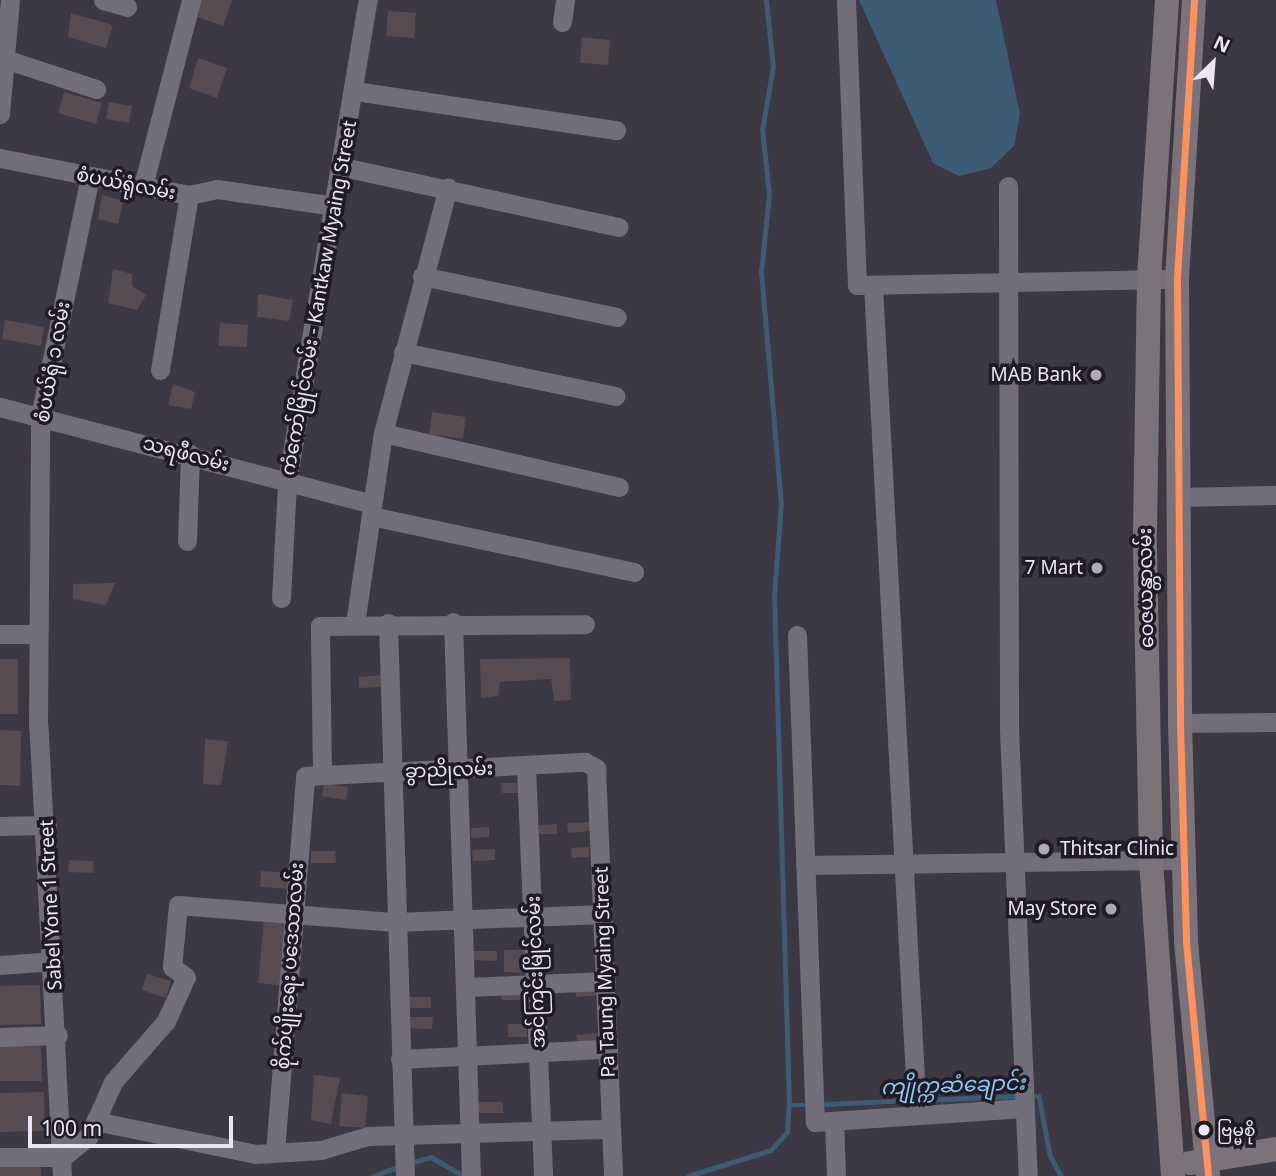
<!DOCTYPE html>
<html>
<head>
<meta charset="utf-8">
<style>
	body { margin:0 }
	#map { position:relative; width:1276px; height:1176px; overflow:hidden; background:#3c3844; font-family:"Noto Sans","Noto Sans Myanmar",sans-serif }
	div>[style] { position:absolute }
	.water>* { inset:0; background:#3c5c75 }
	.stream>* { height:4.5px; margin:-2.25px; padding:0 2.25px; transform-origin:2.25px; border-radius:2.25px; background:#3c5c75 }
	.building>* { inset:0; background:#564c51 }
	.minor>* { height:19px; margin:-9.5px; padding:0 9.5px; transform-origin:9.5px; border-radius:9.5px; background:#736f7a }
	.major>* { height:24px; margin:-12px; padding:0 12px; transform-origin:12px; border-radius:12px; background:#7c737a }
	.bus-1>* { height:7px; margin:-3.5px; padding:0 3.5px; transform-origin:3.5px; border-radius:3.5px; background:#fa915f }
	.dots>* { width:19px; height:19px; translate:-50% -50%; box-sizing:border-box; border:4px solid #201c27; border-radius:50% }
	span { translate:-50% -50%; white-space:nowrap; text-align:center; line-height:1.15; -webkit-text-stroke:7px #201c27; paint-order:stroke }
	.bus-label { font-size:17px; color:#ebe6f5 }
	.left { translate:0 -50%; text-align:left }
	.street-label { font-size:19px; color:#ebe6f5 }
	.poi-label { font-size:19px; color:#ebe6f5 }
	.right { translate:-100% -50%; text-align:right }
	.water-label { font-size:21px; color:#8cc9f5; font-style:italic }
	.north { position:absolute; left:1178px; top:28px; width:70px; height:70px; -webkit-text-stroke:5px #201c27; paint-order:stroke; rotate:25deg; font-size:19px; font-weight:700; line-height:28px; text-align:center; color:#ebe6f5 }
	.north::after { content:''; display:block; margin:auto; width:24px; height:32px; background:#ebe6f5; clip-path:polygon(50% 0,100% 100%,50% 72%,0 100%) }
	.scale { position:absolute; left:28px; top:1116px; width:205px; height:32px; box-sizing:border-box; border:4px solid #ebe6f5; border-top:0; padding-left:9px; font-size:21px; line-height:24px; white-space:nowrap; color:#ebe6f5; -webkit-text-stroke:5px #201c27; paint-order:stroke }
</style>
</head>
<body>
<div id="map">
	<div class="water">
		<div style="clip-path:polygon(859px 0,996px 0,1020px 114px,1014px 146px,991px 168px,959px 176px,933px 163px)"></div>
	</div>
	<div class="stream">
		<div style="left:1029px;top:1096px;width:10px"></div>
		<div style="left:1039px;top:1096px;width:60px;rotate:79.4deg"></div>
		<div style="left:1050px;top:1155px;width:24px;rotate:62deg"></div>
		<div style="left:921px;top:1100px;width:99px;rotate:-2.3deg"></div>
		<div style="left:826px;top:1104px;width:86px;rotate:-2.7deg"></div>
		<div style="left:789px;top:1105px;width:14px"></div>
		<div style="left:410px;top:1163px;width:22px;rotate:-16deg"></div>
		<div style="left:431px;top:1157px;width:38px;rotate:30deg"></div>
		<div style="left:373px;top:1176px;width:27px;rotate:-20deg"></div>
		<div style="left:688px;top:1176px;width:87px;rotate:-17.4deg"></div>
		<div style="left:771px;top:1150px;width:24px;rotate:-48deg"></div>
		<div style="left:787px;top:1132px;width:27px;rotate:-86deg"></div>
		<div style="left:789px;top:1105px;width:510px;rotate:-91.68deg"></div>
		<div style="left:774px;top:595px;width:90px;rotate:-85.6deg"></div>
		<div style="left:781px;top:505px;width:234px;rotate:-94.9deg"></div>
		<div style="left:761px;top:272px;width:77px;rotate:-84.1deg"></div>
		<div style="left:769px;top:195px;width:65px;rotate:-96.1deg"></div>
		<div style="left:762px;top:130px;width:64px;rotate:-80.1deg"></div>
		<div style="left:773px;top:67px;width:67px;rotate:-96deg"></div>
	</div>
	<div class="building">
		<div style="clip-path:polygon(200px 0,232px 0,223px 26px,195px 16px)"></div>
		<div style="clip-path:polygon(388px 11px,416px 13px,414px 38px,386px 36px)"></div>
		<div style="clip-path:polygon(71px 13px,113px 25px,106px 48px,68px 37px)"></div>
		<div style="clip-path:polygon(582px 37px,610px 40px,608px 65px,580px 63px)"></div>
		<div style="clip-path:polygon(198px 58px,227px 68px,217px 98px,189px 88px)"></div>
		<div style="clip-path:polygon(64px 92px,102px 103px,96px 124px,58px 113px)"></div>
		<div style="clip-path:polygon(109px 102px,132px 106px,129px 123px,106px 119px)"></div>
		<div style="clip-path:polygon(102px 195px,123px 201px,118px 224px,98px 219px)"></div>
		<div style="clip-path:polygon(113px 269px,132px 274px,132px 286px,146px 295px,137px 310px,108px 303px)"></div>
		<div style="clip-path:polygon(258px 294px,293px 300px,289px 321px,257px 317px)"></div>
		<div style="clip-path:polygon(5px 320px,44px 327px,41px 346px,2px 339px)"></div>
		<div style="clip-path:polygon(220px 323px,248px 325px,247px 347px,218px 346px)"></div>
		<div style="clip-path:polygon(173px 384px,195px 392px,191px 409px,168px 405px)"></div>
		<div style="clip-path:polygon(432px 412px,466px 417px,463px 439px,429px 434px)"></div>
		<div style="clip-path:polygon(115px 583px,106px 605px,73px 599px,73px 584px)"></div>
		<div style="clip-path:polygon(570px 658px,571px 700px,554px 701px,551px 679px,500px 682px,498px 696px,481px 698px,480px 659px)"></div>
		<div style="clip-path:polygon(0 659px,18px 659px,18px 714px,0 714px)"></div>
		<div style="clip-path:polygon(382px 675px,383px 687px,359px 688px,359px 677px)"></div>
		<div style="clip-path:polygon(0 730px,21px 731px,20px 786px,0 785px)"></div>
		<div style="clip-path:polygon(205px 739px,228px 741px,221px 785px,203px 784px)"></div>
		<div style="clip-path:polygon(501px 783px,519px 783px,519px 793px,502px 793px)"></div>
		<div style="clip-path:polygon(324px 784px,348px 787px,346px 800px,322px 796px)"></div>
		<div style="clip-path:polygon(590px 822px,590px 831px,568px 833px,567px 823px)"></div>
		<div style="clip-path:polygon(557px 824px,557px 834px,539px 834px,539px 825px)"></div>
		<div style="clip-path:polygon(489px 827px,489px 837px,471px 838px,471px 828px)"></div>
		<div style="clip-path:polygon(589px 847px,589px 857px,572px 858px,571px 848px)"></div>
		<div style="clip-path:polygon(495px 849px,495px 860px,473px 861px,472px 850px)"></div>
		<div style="clip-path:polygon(311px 851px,335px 851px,336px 863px,311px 863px)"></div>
		<div style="clip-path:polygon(69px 860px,93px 861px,94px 873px,68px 872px)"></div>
		<div style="clip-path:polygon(261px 871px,292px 873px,291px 889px,260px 887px)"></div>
		<div style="clip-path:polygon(264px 920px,291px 921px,286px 986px,258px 983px)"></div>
		<div style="clip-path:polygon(504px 950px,528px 950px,528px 973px,504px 972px)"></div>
		<div style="clip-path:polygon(472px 951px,497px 951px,497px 961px,472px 960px)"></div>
		<div style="clip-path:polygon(147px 974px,171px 981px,166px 998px,142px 990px)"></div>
		<div style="clip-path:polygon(599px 983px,600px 995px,576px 997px,575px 985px)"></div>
		<div style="clip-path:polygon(40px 985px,41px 1024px,0 1025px,0 986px)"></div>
		<div style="clip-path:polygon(501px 988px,525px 988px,526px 1000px,501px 1000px)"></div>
		<div style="clip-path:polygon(406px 997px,431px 997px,431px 1008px,407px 1008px)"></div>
		<div style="clip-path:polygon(408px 1017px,433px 1017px,432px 1029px,408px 1028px)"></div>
		<div style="clip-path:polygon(508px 1024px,527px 1024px,527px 1037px,508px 1037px)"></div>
		<div style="clip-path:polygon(597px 1033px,598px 1043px,578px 1045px,576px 1035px)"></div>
		<div style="clip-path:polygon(41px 1042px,42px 1081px,0 1081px,0 1043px)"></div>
		<div style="clip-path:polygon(314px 1075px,340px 1078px,331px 1124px,311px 1120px)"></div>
		<div style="clip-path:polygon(44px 1092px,45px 1131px,0 1132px,0 1093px)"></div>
		<div style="clip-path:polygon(342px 1093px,368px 1096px,365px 1128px,339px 1126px)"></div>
		<div style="clip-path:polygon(478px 1102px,503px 1102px,503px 1113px,478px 1113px)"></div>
		<div style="clip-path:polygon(0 1163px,41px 1163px,41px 1176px,0 1176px)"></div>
	</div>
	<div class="minor">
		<div style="left:103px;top:0;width:25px;rotate:16deg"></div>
		<div style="left:846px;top:0;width:285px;rotate:87.8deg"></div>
		<div style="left:857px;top:285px;width:320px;rotate:-1.1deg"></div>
		<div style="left:562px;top:22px;width:22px;rotate:-82deg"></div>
		<div style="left:5px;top:59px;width:96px;rotate:18.2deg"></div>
		<div style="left:355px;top:91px;width:264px;rotate:8.5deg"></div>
		<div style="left:0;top:114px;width:114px;rotate:-85deg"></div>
		<div style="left:0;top:158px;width:193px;rotate:11.1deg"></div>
		<div style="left:189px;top:195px;width:29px;rotate:-12deg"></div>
		<div style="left:217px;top:189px;width:119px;rotate:8.2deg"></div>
		<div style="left:343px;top:167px;width:282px;rotate:12.3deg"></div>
		<div style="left:143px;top:186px;width:192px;rotate:-75.5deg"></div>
		<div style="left:1008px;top:186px;width:543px;rotate:89.89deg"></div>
		<div style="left:1009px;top:729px;width:447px;rotate:87.6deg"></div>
		<div style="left:422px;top:276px;width:199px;rotate:11.9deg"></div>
		<div style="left:873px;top:285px;width:831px;rotate:86.97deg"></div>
		<div style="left:403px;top:352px;width:217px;rotate:11.7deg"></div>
		<div style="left:160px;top:370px;width:177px;rotate:-80.6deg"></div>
		<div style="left:0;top:407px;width:384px;rotate:14.6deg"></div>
		<div style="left:383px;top:433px;width:242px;rotate:12.9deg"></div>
		<div style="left:1179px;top:497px;width:97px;rotate:-1.2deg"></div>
		<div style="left:371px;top:516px;width:269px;rotate:12deg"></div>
		<div style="left:187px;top:541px;width:87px;rotate:-88deg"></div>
		<div style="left:281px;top:598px;width:116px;rotate:-87deg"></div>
		<div style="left:287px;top:482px;width:489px;rotate:-80.5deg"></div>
		<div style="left:453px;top:622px;width:554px;rotate:88.14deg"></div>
		<div style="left:388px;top:623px;width:553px;rotate:88.24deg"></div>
		<div style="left:355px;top:624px;width:193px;rotate:-81.7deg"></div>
		<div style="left:383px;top:433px;width:254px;rotate:-75.2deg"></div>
		<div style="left:0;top:634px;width:36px"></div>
		<div style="left:797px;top:635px;width:487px;rotate:87.9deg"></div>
		<div style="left:815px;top:1122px;width:210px;rotate:-3.8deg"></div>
		<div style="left:1180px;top:723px;width:96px;rotate:-0.6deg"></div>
		<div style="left:526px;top:767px;width:409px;rotate:87.6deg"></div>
		<div style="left:322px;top:774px;width:148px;rotate:-90.8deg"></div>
		<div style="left:320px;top:626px;width:265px;rotate:-0.4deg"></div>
		<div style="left:0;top:826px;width:47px;rotate:-1.2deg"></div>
		<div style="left:805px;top:865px;width:379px;rotate:-0.8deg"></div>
		<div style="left:0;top:965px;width:54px;rotate:-4.2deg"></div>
		<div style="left:465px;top:987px;width:141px;rotate:-2.4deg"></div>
		<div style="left:0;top:1037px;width:58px;rotate:-2deg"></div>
		<div style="left:400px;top:1059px;width:208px;rotate:-2.8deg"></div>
		<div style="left:95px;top:1121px;width:164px;rotate:11.6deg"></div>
		<div style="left:256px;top:1154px;width:65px;rotate:-3.5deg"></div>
		<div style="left:321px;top:1150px;width:49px;rotate:-16.6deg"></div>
		<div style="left:368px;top:1136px;width:243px;rotate:-1.7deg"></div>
		<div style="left:834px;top:1121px;width:55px;rotate:87.9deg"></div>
		<div style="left:275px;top:1152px;width:377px;rotate:-85.4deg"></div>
		<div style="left:305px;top:776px;width:280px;rotate:-2.9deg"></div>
		<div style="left:585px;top:762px;width:13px;rotate:29deg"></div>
		<div style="left:596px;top:768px;width:408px;rotate:87.6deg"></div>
		<div style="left:0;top:1157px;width:63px"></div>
		<div style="left:63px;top:1157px;width:33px;rotate:-39deg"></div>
		<div style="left:89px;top:1136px;width:59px;rotate:-66deg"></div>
		<div style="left:113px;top:1082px;width:81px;rotate:-49deg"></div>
		<div style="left:166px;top:1021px;width:48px;rotate:-65.6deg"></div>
		<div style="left:186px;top:977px;width:17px;rotate:-144deg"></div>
		<div style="left:172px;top:967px;width:62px;rotate:-84.5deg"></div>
		<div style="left:178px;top:905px;width:218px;rotate:4.5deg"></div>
		<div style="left:395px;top:922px;width:208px;rotate:-2.2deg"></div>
		<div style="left:62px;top:1176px;width:452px;rotate:-93deg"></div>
		<div style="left:38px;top:725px;width:309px;rotate:-89.6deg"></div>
		<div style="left:40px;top:416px;width:244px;rotate:-78.2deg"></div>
	</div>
	<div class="major">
		<div style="left:1167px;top:0;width:279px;rotate:93.7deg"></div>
		<div style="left:1149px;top:278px;width:268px;rotate:90.9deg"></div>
		<div style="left:1145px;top:546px;width:315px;rotate:88.9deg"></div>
		<div style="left:1151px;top:861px;width:316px;rotate:86deg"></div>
		<div style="left:1194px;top:0;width:280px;rotate:93.5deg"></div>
		<div style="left:1177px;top:279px;width:444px;rotate:89.6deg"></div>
		<div style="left:1180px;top:723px;width:219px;rotate:88.4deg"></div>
		<div style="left:1186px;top:942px;width:235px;rotate:84.6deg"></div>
		<div style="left:1190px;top:1163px;width:87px;rotate:-9.2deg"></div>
	</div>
	<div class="bus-1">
		<div style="left:1194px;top:0;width:280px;rotate:93.5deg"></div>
		<div style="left:1177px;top:279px;width:444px;rotate:89.6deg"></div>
		<div style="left:1180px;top:723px;width:219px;rotate:88.4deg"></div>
		<div style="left:1186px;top:942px;width:235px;rotate:84.6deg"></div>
	</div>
	<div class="dots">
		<div style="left:1096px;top:375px;background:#aea9b7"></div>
		<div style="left:1097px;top:568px;background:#aea9b7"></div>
		<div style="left:1044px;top:849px;background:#aea9b7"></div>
		<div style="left:1111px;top:909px;background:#aea9b7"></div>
		<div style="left:1204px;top:1130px;background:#ebe6f5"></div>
	</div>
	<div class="bus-label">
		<span class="left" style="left:1217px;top:1130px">ဗြမ္မစို</span>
	</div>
	<div class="street-label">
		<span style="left:126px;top:184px;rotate:11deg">စံပယ်ရုံလမ်း</span>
		<span style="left:319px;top:298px;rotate:-80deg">ကံကော်မြိုင်လမ်း - Kantkaw Myaing Street</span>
		<span style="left:53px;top:362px;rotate:-80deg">စံပယ်ရုံ ၁ လမ်း</span>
		<span style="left:186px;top:454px;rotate:15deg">သရဖီလမ်း</span>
		<span style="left:1146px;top:588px;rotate:-91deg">ဝေဇယန္တာလမ်း</span>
		<span style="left:449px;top:770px;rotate:-2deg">ခွာညိုလမ်း</span>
		<span style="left:51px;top:905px;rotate:-93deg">Sabel Yone 1 Street</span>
		<span style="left:290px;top:966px;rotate:-86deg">စိုက်ပျိုးရေး ပဒေသာလမ်း</span>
		<span style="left:536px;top:972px;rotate:-92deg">အင်ကြင်းမြိုင်လမ်း</span>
		<span style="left:605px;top:972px;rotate:-92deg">Pa Taung Myaing Street</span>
	</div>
	<div class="poi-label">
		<span class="right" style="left:1082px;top:375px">MAB Bank</span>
		<span class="right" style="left:1083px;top:568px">7 Mart</span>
		<span class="left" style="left:1060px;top:849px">Thitsar Clinic</span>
		<span class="right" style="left:1097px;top:909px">May Store</span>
	</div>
	<div class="water-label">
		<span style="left:953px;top:1084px;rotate:-2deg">ကျိုက္ကဆံချောင်း</span>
	</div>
	<div class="north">N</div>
	<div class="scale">100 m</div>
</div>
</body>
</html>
